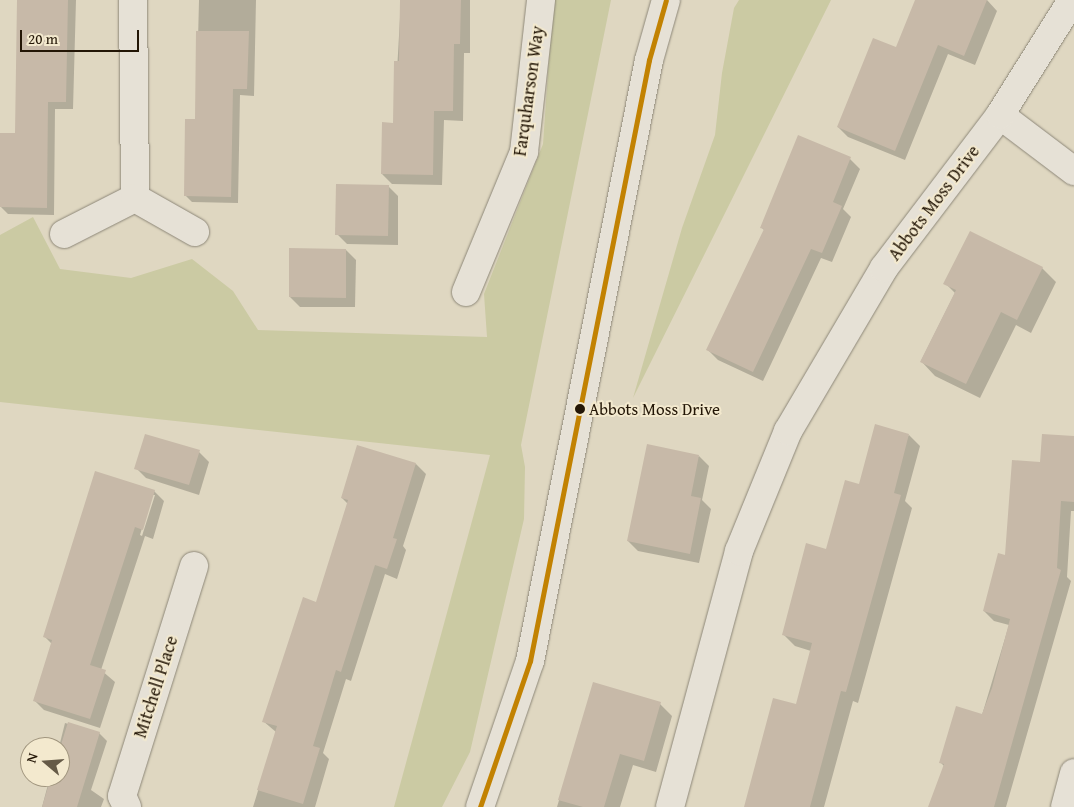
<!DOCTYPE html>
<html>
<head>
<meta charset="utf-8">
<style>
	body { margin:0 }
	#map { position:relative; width:1074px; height:807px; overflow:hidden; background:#dfd7c1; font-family:"Gentium Book Plus",serif }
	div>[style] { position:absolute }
	.green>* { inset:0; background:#cbcaa3 }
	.shadow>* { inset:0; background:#0003 }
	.building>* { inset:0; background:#c7b9a8 }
	.roads { filter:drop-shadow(0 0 1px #8d8778) drop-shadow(0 0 1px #8d8778) }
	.minor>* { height:28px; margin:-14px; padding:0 14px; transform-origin:14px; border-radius:14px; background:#e6e1d6 }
	.bus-1>* { height:5px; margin:-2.5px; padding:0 2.5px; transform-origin:2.5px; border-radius:2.5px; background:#c28202 }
	.dots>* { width:14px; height:14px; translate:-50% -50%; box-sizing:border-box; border:2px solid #f3e9ce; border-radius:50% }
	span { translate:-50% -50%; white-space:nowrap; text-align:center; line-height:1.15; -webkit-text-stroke:4px #f3e9ce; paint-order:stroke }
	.bus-label { font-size:17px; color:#231606 }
	.left { translate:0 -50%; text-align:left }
	.street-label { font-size:18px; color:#231606 }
	.north { position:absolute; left:20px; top:737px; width:50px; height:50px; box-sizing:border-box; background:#f3e9ce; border:1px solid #a0957e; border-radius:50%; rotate:288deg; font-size:14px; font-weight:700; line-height:20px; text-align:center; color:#231606 }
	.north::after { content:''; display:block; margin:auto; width:18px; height:22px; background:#655a47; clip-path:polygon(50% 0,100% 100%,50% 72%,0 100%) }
	.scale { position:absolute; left:20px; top:30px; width:119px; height:22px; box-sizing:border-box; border:2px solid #231606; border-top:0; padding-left:6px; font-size:15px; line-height:18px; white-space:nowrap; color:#231606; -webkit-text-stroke:4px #f3e9ce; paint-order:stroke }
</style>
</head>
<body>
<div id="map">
	<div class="green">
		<div style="clip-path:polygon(553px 0,611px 0,521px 445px,525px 467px,524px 519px,470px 752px,442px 807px,394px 807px,490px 455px,0 402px,0 235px,33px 217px,60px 269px,131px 278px,192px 259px,233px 291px,258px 330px,487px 337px,484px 294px,543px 144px)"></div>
		<div style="clip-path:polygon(739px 0,831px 0,633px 398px,682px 228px,715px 135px,722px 73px,734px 8px)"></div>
	</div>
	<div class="shadow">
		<div style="clip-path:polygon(19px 0,76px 0,73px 109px,55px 109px,54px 215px,8px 214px,1px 207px,16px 134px)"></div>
		<div style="clip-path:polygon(199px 0,256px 0,254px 96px,240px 95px,238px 203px,192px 202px,185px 195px,196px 120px)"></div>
		<div style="clip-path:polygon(401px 0,470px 0,470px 53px,464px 53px,463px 121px,444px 120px,442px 185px,392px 184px,382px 174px,394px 124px)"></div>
		<div style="clip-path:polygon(917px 0,987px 0,997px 11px,975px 65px,948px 54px,905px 160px,848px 137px,838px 127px,897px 49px)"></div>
		<div style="clip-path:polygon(799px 137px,850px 159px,860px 169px,843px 209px,851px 217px,832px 262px,821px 258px,763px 381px,718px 360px,708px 350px,765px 231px,761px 227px)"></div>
		<div style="clip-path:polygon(388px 186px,398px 196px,398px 245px,347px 244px,337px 234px)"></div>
		<div style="clip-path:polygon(346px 250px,356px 260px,355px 307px,300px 307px,290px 297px)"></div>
		<div style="clip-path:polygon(1042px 268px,1056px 282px,1031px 333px,1016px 325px,980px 398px,935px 376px,921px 361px,955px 293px,945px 283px)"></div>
		<div style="clip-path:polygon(909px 435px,920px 446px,905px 501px,912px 508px,858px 703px,853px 701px,824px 807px,745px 807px,797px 706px,811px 651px,795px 646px,784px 635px,860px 485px)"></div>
		<div style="clip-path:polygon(1074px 438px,1074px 511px,1071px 511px,1067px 577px,1071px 581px,1006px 807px,929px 807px,944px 766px,940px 762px,982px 715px,1009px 625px,994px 621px,984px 611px,1041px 463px)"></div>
		<div style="clip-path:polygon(199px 452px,209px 462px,199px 495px,146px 478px,136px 468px)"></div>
		<div style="clip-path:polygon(699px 456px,709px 466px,702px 500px,711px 509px,699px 563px,638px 551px,628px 541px)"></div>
		<div style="clip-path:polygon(416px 464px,426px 474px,403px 546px,406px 550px,397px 579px,385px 574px,351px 681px,346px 679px,323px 753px,329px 759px,315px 807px,253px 807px,276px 732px,263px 721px,317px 603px,348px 504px,342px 498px)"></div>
		<div style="clip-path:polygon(evenodd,154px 491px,164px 501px,153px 539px,145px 536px,101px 670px,115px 682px,100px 728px,44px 710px,34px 700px,52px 644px,45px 637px,154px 491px,152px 495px,155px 495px,142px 536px,140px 535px,152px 495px)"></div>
		<div style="clip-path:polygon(594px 684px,660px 704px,672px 716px,656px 772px,633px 765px,620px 807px,557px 807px)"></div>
		<div style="clip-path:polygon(65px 723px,99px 733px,107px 741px,91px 790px,104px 799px,101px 807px,42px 807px,50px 777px,60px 777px,59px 747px)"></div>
	</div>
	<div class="building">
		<div style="clip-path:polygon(17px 0,68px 0,66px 102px,48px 102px,47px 208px,0 207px,0 133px,15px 133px)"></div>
		<div style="clip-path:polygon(400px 0,461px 0,460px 44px,454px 44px,453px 111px,434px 111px,433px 175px,381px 174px,382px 122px,393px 123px,394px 61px,399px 61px)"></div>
		<div style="clip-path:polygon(915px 0,987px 0,964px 56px,938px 45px,895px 151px,837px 127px,873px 38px,896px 47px)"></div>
		<div style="clip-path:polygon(196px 31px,249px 31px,247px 89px,233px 89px,231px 197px,184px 196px,185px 119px,195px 119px)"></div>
		<div style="clip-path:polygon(798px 135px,851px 157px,833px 202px,842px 206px,822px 253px,811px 249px,753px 372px,706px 350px,764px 229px,760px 228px)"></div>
		<div style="clip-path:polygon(336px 184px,389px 185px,388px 236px,335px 235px)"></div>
		<div style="clip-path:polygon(970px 231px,1043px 267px,1017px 320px,1001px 312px,966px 384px,920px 362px,956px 290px,943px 284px)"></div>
		<div style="clip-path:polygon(289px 248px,346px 249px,346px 298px,289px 297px)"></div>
		<div style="clip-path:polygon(875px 424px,909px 434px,894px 493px,901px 495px,846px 692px,841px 691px,810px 807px,744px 807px,773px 698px,796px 704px,812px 643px,782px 635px,806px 543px,826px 549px,845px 480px,859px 484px)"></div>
		<div style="clip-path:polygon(145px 434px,200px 450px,189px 485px,134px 469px)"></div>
		<div style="clip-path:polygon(1042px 434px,1074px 436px,1074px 502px,1061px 501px,1057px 568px,1061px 570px,994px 807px,928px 807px,944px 764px,939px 763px,956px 706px,982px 714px,992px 688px,1010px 619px,983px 611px,998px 553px,1005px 555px,1012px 460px,1040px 462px)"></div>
		<div style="clip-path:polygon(647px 444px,699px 455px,691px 496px,701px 498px,690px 554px,627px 541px)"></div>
		<div style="clip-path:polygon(357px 445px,416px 463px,393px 538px,397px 539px,387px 569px,375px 565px,341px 672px,336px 670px,313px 746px,320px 748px,303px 804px,257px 790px,277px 726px,262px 722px,303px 597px,316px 602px,348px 500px,341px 498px)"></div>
		<div style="clip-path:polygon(95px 471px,155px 490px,143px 530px,135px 527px,90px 665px,106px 670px,90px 719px,33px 701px,52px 640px,43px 637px)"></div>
		<div style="clip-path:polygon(593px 682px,661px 702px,644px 761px,620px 754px,604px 807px,583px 807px,558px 800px)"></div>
		<div style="clip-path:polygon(68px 722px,100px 732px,77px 807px,42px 807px,51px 777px,60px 777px,60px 748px)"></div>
	</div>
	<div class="roads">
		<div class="minor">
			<div style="left:133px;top:0;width:198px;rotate:89.4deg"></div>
			<div style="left:1000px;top:115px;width:93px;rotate:37.1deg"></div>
			<div style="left:64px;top:234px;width:80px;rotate:-26.9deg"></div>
			<div style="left:135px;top:198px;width:69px;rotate:29.5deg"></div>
			<div style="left:466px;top:292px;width:152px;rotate:-67.5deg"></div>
			<div style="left:524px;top:152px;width:153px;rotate:-83.6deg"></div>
			<div style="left:127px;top:807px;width:12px;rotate:-114deg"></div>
			<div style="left:122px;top:796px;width:241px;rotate:-72.6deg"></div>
			<div style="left:480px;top:807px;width:154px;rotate:-71.1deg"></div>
			<div style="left:530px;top:661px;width:613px;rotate:-78.8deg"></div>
			<div style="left:649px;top:60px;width:62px;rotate:-74.2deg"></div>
			<div style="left:670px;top:807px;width:265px;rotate:-74.9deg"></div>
			<div style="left:739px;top:551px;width:130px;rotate:-67.8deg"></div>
			<div style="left:788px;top:431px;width:189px;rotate:-59.5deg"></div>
			<div style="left:884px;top:268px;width:192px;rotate:-52.8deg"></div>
			<div style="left:1000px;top:115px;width:136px;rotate:-57.9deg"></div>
			<div style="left:1065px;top:807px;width:35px;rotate:-75deg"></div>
		</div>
	</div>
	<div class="bus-1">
		<div style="left:480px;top:807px;width:154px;rotate:-71.1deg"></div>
		<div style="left:530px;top:661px;width:613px;rotate:-78.8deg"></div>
		<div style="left:649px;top:60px;width:62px;rotate:-74.2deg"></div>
	</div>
	<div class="dots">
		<div style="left:580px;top:409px;background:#231606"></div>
	</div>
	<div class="bus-label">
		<span class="left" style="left:589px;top:409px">Abbots Moss Drive</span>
	</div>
	<div class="street-label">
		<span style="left:529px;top:91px;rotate:-82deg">Farquharson Way</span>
		<span style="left:934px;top:203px;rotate:-53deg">Abbots Moss Drive</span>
		<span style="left:156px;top:687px;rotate:-72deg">Mitchell Place</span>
	</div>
	<div class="north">N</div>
	<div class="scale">20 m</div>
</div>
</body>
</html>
